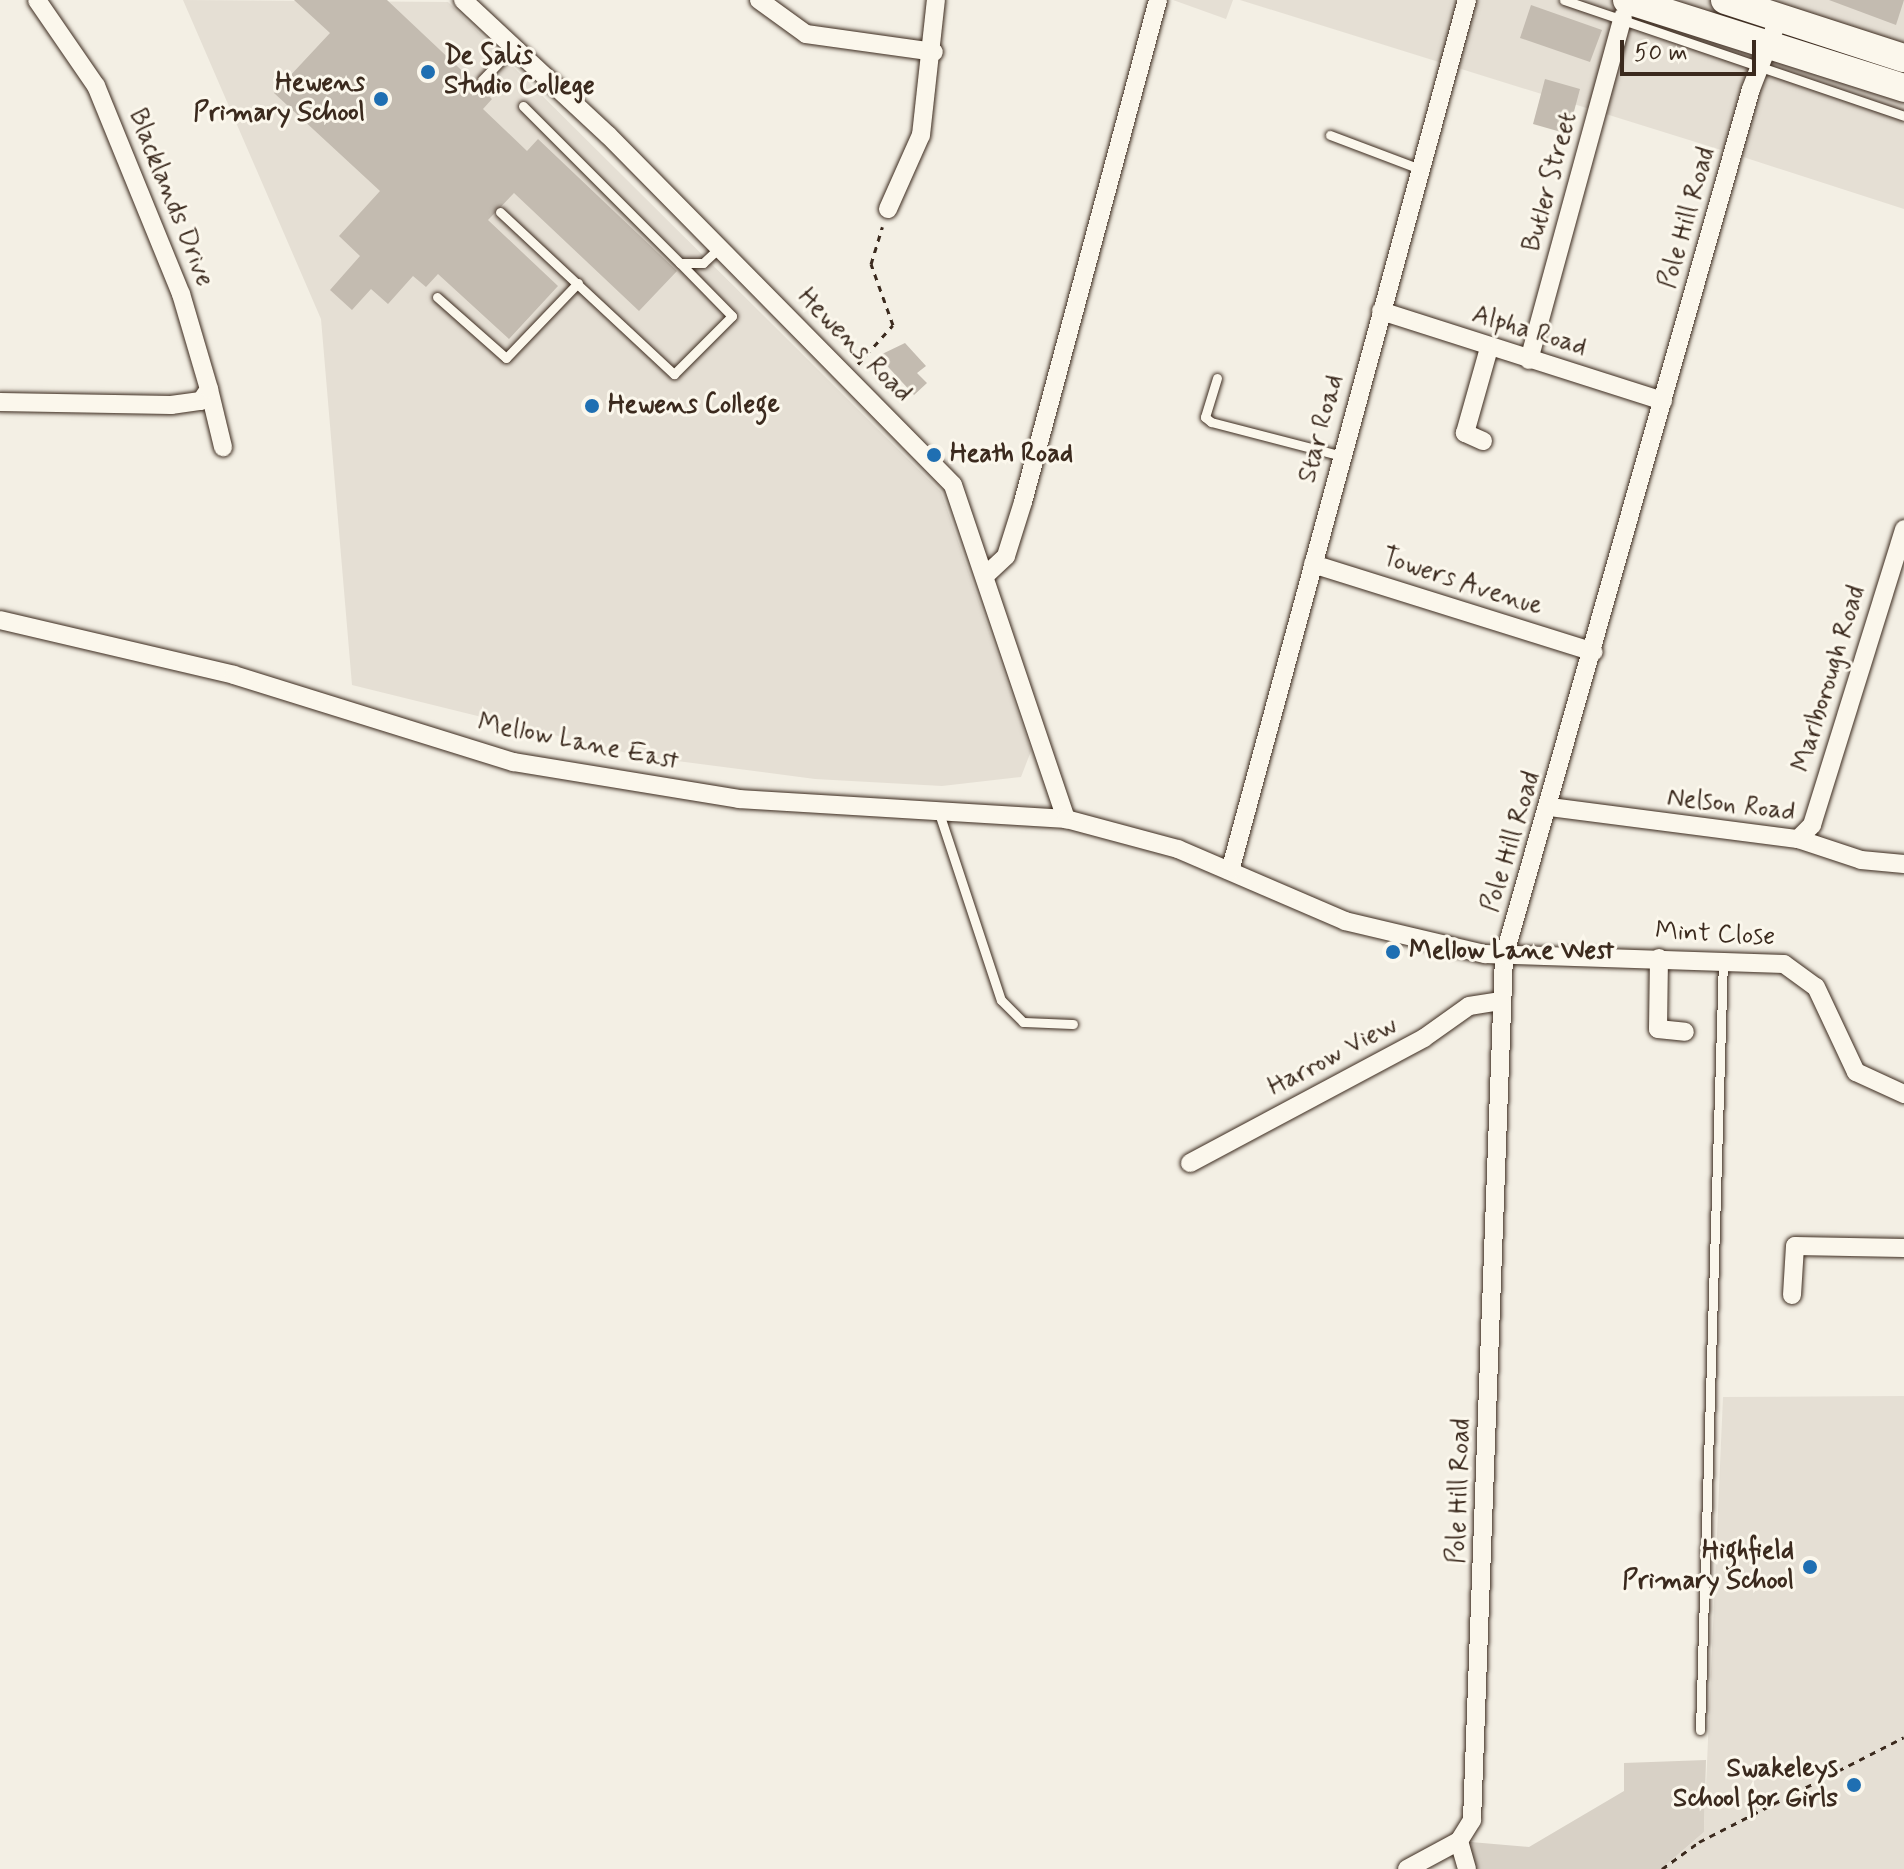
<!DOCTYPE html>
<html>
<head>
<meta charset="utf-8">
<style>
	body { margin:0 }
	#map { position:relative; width:1904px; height:1869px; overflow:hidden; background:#f3efe4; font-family:Mynerve,sans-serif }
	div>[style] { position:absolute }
	.built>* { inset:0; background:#e5dfd4 }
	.green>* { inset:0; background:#d8d1c6 }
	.building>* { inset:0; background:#c3bbb0 }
	.path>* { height:3px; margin-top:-1.5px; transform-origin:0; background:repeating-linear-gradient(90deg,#3b2a1e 0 6px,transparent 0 12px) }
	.roads { filter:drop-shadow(0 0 2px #3b2a1e) drop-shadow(0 0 2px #3b2a1e) }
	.service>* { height:9px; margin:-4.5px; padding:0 4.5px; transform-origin:4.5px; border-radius:4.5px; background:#fbf7ec }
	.minor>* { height:18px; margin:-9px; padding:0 9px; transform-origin:9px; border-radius:9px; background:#fbf7ec }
	.primary>* { height:28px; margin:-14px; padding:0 14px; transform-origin:14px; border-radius:14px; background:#fbf7ec }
	.dots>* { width:22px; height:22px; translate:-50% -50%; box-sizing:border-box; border:4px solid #fbf7ec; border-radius:50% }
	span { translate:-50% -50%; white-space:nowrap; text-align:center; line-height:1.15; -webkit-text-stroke:6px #fbf7ec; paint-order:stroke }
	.poi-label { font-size:26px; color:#3b2a1e; font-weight:700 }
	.left { translate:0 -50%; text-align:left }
	.right { translate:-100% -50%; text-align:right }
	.street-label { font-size:26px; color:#3b2a1e }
	.scale { position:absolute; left:1620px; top:40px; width:136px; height:36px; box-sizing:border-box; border:4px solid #3b2a1e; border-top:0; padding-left:10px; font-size:24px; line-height:28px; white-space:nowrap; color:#3b2a1e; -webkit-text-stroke:6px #fbf7ec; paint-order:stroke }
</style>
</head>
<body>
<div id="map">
	<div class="built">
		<div style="clip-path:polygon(183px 0,448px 2px,941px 492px,1031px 751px,1021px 777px,942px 786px,815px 779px,639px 756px,352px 685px,321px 319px)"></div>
		<div style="clip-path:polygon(1173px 0,1233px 0,1226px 19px)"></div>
		<div style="clip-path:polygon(1240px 0,1904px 0,1904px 209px,1734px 154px)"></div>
		<div style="clip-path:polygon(1904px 1396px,1904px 1869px,1661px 1869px,1704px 1832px,1723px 1397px)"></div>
	</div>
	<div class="green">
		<div style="clip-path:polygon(1706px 1760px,1704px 1832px,1661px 1869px,1467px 1869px,1459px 1841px,1529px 1847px,1624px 1791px,1624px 1763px)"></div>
	</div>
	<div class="building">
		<div style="clip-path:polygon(294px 0,387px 0,492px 99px,483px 109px,527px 151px,538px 139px,677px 271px,639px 311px,514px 193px,488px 220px,558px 286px,509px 339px,438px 274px,426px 287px,413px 276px,388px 304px,371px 289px,352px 310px,330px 290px,360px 256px,339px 236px,380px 191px,274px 93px,330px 33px)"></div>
		<div style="clip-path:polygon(1829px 0,1904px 0,1896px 25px)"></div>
		<div style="clip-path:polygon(1531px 5px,1602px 30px,1590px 62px,1520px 38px)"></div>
		<div style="clip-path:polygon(1545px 79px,1580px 89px,1568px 134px,1533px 124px)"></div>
		<div style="clip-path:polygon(905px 343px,926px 366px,917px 373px,927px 383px,914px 395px,878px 356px)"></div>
	</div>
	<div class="path">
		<div style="left:858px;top:364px;width:52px;rotate:-48.1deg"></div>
		<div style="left:893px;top:325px;width:65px;rotate:-109.8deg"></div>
		<div style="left:871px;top:264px;width:39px;rotate:-73deg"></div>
		<div style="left:1662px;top:1869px;width:46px;rotate:-36.1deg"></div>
		<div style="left:1699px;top:1842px;width:230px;rotate:-27.1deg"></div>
	</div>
	<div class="roads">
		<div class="service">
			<div style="left:1564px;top:0;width:359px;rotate:18.8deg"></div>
			<div style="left:482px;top:80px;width:46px;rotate:-45.9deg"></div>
			<div style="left:523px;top:106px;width:222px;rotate:45deg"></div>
			<div style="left:680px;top:263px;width:23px"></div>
			<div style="left:703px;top:263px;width:23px;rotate:-43deg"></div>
			<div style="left:1330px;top:135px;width:96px;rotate:20.7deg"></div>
			<div style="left:500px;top:212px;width:238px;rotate:43deg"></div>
			<div style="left:674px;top:374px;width:82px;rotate:-45deg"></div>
			<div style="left:732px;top:316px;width:74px;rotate:-134.5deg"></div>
			<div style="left:437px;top:297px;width:92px;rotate:41.5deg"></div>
			<div style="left:506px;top:358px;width:104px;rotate:-46.2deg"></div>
			<div style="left:1217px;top:378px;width:41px;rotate:107.1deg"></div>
			<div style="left:1205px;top:417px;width:8px;rotate:40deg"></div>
			<div style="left:1211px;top:422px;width:135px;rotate:14.5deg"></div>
			<div style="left:939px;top:813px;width:197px;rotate:71.7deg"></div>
			<div style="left:1001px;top:1000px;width:31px;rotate:45deg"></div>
			<div style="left:1023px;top:1022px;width:50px;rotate:2.3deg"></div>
			<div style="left:1700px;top:1730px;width:770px;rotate:-88.29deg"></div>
		</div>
		<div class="minor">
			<div style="left:463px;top:0;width:198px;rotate:43deg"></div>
			<div style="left:608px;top:135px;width:491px;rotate:45.4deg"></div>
			<div style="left:953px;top:485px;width:353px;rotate:71.3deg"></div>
			<div style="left:759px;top:0;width:58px;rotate:35.9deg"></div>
			<div style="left:806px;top:34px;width:129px;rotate:8deg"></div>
			<div style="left:888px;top:209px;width:81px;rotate:-66deg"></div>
			<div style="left:921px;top:135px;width:136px;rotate:-83.7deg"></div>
			<div style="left:1381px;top:311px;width:296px;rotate:17.7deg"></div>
			<div style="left:1529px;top:360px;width:356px;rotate:-74.7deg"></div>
			<div style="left:209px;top:389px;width:60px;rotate:76.4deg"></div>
			<div style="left:0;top:402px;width:171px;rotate:1deg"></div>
			<div style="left:171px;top:405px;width:30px;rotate:-8deg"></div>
			<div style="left:201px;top:401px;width:14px;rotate:-56deg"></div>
			<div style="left:209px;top:389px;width:99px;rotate:-106.4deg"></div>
			<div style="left:181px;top:294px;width:225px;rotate:-112.2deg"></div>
			<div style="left:96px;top:86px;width:104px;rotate:-124.5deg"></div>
			<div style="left:1483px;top:441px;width:20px;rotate:-156deg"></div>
			<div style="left:1465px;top:433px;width:88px;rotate:-74.2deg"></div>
			<div style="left:1313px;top:564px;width:294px;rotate:17.4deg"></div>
			<div style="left:987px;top:574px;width:26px;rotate:-43deg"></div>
			<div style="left:1006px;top:556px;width:57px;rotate:-72.5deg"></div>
			<div style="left:1023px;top:502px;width:520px;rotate:-74.95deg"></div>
			<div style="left:0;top:620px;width:240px;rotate:13.2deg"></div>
			<div style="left:234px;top:675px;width:293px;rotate:17.3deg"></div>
			<div style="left:514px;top:762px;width:228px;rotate:9.3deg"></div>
			<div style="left:739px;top:799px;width:328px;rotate:3.5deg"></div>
			<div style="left:1066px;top:819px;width:116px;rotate:15deg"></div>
			<div style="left:1178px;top:849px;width:182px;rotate:23.3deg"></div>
			<div style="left:1345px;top:921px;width:144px;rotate:13.3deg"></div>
			<div style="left:1485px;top:954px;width:299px;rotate:1.9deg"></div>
			<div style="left:1784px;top:964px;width:39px;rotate:36deg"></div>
			<div style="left:1816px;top:987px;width:94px;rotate:64.8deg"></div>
			<div style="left:1856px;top:1072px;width:53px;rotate:24.6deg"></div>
			<div style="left:1550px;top:807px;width:250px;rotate:7.4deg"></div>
			<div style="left:1798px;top:839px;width:66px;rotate:18.4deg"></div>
			<div style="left:1861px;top:860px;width:43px;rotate:5.3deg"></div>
			<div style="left:1798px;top:839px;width:20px;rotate:-45deg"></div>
			<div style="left:1812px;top:825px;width:310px;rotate:-72.7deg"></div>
			<div style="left:1230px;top:871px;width:903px;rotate:-74.78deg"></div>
			<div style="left:1659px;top:958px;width:71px;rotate:90.8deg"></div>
			<div style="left:1658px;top:1029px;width:27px;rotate:6deg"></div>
			<div style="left:1190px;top:1163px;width:265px;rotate:-28.1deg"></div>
			<div style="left:1424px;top:1038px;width:55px;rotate:-35.4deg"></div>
			<div style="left:1469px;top:1006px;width:31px;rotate:-9deg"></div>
			<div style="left:1792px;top:1295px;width:49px;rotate:-86.5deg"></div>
			<div style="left:1795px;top:1246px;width:109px;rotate:1.1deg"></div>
			<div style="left:1459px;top:1841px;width:29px;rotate:74deg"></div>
			<div style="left:1407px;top:1869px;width:59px;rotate:-28.3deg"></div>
			<div style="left:1459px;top:1841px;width:25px;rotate:-58deg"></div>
			<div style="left:1472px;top:1820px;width:864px;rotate:-87.88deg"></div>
			<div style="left:1504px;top:957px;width:902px;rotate:-74.12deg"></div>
			<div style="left:1751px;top:89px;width:77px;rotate:-68.7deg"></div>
		</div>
		<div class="primary">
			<div style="left:1627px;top:0;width:291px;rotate:17.6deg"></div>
			<div style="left:1725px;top:0;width:188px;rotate:18deg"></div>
		</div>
	</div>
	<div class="dots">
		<div style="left:428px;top:72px;background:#1f6fb2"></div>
		<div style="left:381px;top:99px;background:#1f6fb2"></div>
		<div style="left:592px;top:406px;background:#1f6fb2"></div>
		<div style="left:934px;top:455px;background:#1f6fb2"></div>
		<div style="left:1393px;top:952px;background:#1f6fb2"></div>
		<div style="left:1810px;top:1567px;background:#1f6fb2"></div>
		<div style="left:1854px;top:1785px;background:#1f6fb2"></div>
	</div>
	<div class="poi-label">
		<span class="left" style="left:444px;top:72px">De Salis<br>Studio College</span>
		<span class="right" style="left:365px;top:99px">Hewens<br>Primary School</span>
		<span class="left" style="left:608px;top:406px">Hewens College</span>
		<span class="left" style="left:950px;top:455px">Heath Road</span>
		<span class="left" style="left:1409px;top:952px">Mellow Lane West</span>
		<span class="right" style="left:1794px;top:1567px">Highfield<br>Primary School</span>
		<span class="right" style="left:1838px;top:1785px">Swakeleys<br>School for Girls</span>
	</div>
	<div class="street-label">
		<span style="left:1551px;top:182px;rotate:-75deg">Butler Street</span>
		<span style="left:170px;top:198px;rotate:68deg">Blacklands Drive</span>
		<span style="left:1688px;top:218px;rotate:-74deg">Pole Hill Road</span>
		<span style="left:1529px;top:332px;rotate:17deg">Alpha Road</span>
		<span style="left:854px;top:346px;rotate:45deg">Hewens Road</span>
		<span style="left:1322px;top:429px;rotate:-75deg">Star Road</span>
		<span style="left:1462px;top:583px;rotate:18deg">Towers Avenue</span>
		<span style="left:1830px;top:679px;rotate:-73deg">Marlborough Road</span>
		<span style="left:578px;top:743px;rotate:11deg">Mellow Lane East</span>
		<span style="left:1731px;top:806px;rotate:7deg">Nelson Road</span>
		<span style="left:1512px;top:842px;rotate:-73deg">Pole Hill Road</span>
		<span style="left:1715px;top:935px;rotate:3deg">Mint Close</span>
		<span style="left:1333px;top:1057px;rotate:-28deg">Harrow View</span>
		<span style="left:1460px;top:1491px;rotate:-88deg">Pole Hill Road</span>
	</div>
	<div class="scale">50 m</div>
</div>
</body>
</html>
